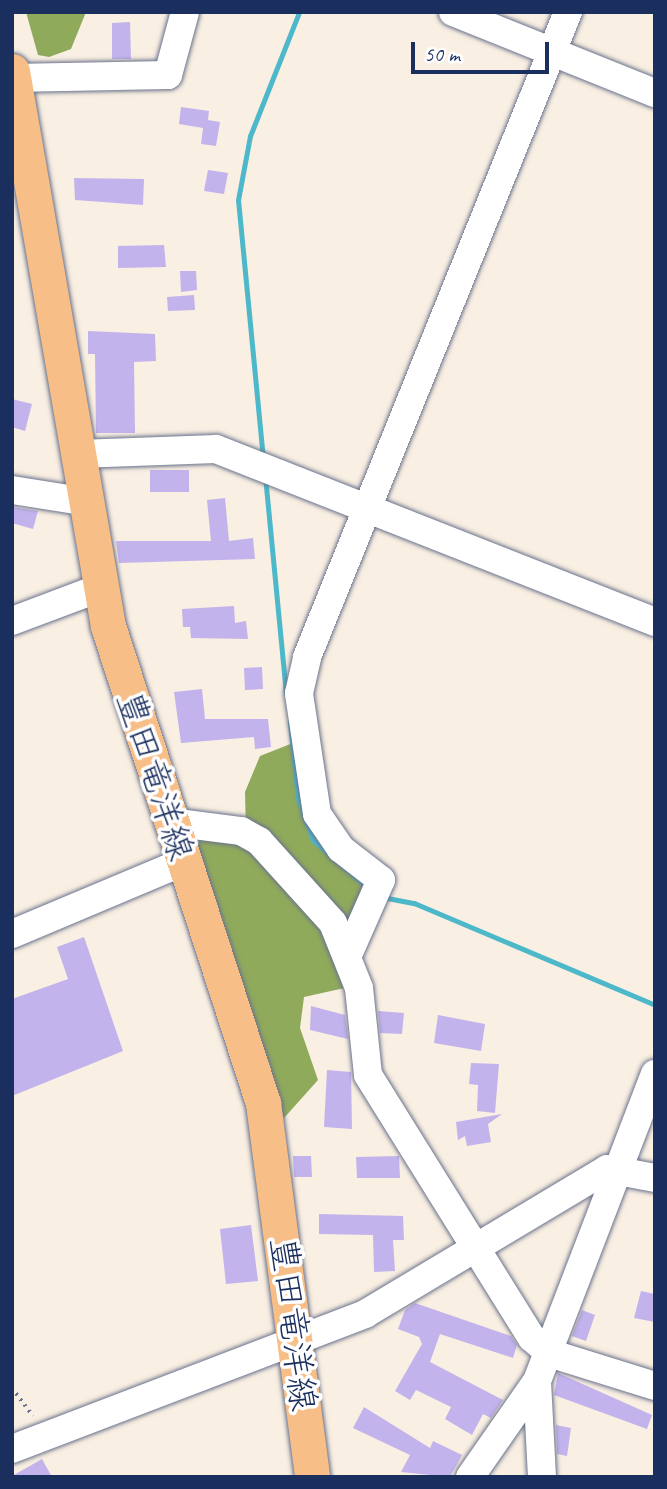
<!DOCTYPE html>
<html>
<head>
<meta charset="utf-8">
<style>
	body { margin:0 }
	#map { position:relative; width:667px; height:1489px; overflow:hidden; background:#f9efe2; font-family:Caveat,"Klee One",sans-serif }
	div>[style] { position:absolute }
	.forest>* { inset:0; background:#90aa5c }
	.stream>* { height:5px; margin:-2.5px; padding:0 2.5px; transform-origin:2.5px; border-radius:2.5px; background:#4db8c9 }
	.building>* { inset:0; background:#c3b3ed }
	.path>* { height:3.5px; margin-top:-1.75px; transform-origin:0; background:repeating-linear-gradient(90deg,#69728c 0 2px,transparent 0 7px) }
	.roads { filter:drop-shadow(0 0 2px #69728c) drop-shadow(0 0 2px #69728c) }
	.minor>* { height:28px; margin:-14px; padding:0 14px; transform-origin:14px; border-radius:14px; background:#fff }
	.major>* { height:35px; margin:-17.5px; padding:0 17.5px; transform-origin:17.5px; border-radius:17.5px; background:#f7be87 }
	span { translate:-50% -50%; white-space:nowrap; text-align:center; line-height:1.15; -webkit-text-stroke:7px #fff; paint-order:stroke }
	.street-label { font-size:35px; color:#1b2f5e }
	.frame { position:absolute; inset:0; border:14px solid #1b2f5e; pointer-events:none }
	.scale { position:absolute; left:411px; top:42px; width:138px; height:32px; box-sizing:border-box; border:4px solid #1b2f5e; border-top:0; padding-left:9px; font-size:21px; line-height:24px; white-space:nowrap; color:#1b2f5e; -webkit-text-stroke:5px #fff; paint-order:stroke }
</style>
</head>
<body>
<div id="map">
	<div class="forest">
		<div style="clip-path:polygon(26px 12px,86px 12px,71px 49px,49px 57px,38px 55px)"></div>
		<div style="clip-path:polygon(303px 739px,325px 830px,375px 876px,347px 957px,358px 985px,304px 997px,300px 1028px,318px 1080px,284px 1118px,195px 843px,208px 827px,246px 834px,245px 792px,260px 756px)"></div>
	</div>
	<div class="stream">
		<div style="left:263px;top:459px;width:260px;rotate:-95.5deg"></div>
		<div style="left:238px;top:200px;width:65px;rotate:-79.4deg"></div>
		<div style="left:250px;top:136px;width:133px;rotate:-68.4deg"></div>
		<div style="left:265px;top:476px;width:218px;rotate:84.5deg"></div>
		<div style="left:290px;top:723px;width:76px;rotate:84deg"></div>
		<div style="left:298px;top:799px;width:44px;rotate:69.9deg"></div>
		<div style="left:313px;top:840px;width:73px;rotate:41.1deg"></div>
		<div style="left:382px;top:897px;width:33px;rotate:11deg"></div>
		<div style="left:414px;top:903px;width:262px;rotate:22.9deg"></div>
	</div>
	<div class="building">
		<div style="clip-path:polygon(130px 22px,131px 59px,112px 59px,112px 23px)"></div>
		<div style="clip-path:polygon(181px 107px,209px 111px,208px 120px,220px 122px,216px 146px,201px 144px,203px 128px,179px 124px)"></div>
		<div style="clip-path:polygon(208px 170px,228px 173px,224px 194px,204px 191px)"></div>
		<div style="clip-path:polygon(74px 178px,144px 179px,143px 205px,75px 200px)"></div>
		<div style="clip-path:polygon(164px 245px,166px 267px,118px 268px,118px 246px)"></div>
		<div style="clip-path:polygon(180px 271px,196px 271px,197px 290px,181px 292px)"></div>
		<div style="clip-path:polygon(194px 295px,195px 310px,168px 311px,167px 297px)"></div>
		<div style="clip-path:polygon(88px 331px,155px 334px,156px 361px,134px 362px,135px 433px,96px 433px,95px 354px,88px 354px)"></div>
		<div style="clip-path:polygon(12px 399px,32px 404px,25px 431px,12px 427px)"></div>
		<div style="clip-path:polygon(150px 470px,189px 470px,189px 492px,150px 492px)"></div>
		<div style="clip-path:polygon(225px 498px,229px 541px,253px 538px,255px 559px,119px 563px,116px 541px,211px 541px,207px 500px)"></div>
		<div style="clip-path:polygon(12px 507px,38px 511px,33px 529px,12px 523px)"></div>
		<div style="clip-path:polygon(234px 606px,235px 623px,246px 621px,248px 639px,191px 638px,190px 627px,183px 627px,182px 609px)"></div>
		<div style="clip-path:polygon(262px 667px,263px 689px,245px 690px,244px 668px)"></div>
		<div style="clip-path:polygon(202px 689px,205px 719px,268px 719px,271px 747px,255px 749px,254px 737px,181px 743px,174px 692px)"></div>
		<div style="clip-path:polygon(84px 937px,123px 1051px,12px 1096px,12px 999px,68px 979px,57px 947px)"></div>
		<div style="clip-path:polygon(311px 1006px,345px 1015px,348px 1039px,310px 1030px)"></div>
		<div style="clip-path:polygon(378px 1011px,404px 1013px,402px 1034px,380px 1033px)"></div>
		<div style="clip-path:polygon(438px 1015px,485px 1024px,481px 1051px,434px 1043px)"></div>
		<div style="clip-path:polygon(471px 1063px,499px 1064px,495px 1113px,477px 1111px,478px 1085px,469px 1084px)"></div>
		<div style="clip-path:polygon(327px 1070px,351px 1072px,352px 1129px,324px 1127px)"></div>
		<div style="clip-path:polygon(502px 1114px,488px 1124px,491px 1142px,467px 1146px,465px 1136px,458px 1140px,456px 1122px)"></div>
		<div style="clip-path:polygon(293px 1156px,311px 1156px,312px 1177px,294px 1177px)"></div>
		<div style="clip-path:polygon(356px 1157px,399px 1156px,400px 1178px,357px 1178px)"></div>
		<div style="clip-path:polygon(319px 1214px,403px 1216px,404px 1240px,393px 1240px,395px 1271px,374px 1272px,373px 1235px,319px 1234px)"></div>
		<div style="clip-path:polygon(251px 1225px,258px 1281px,226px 1284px,220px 1229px)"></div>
		<div style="clip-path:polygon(641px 1291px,655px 1294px,655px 1322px,634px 1318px)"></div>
		<div style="clip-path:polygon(415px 1303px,511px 1336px,517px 1345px,513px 1358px,440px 1334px,430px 1362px,503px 1400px,491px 1418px,483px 1414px,472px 1435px,445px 1419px,451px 1407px,416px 1390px,410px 1400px,395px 1391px,422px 1344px,419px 1337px,398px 1329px,405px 1310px)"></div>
		<div style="clip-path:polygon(582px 1310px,595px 1315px,586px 1341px,572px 1336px)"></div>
		<div style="clip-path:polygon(558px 1373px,652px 1415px,647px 1429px,554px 1395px)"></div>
		<div style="clip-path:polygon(364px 1407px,430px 1448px,433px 1441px,462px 1455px,450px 1477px,401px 1472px,410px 1455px,353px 1428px)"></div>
		<div style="clip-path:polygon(556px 1425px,571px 1428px,567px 1456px,557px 1454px)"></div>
		<div style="clip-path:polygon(42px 1459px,52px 1477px,12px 1477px,12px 1476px)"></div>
	</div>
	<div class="path">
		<div style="left:12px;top:1388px;width:35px;rotate:53deg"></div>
	</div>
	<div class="roads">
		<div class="minor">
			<div style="left:453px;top:12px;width:218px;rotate:21.9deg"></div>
			<div style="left:12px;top:78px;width:156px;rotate:-1.1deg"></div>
			<div style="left:168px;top:75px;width:65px;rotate:-74.9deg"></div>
			<div style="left:78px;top:454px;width:138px;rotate:-2.1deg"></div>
			<div style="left:216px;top:449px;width:472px;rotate:21.5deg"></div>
			<div style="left:12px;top:490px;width:77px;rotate:9deg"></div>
			<div style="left:12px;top:621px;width:94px;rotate:-20.6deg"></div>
			<div style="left:170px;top:822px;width:72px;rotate:7.2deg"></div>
			<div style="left:241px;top:831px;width:21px;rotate:29deg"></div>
			<div style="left:259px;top:841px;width:110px;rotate:47.9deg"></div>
			<div style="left:333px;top:923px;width:70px;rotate:68.2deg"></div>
			<div style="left:359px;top:988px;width:87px;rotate:84.1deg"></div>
			<div style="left:368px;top:1075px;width:310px;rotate:58.1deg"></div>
			<div style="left:532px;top:1338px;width:23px;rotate:41deg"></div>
			<div style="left:549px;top:1353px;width:111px;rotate:17.3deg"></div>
			<div style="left:12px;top:934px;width:186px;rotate:-22.8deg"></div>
			<div style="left:347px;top:957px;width:84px;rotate:-66.2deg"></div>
			<div style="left:381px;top:880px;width:51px;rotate:-142.2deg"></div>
			<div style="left:341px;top:849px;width:42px;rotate:-124.4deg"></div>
			<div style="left:317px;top:814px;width:122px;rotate:-98.5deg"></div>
			<div style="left:299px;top:693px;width:37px;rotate:-77deg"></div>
			<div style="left:307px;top:657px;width:696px;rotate:-67.97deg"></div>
			<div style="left:12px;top:1449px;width:378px;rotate:-20.9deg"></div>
			<div style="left:365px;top:1314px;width:282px;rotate:-30.9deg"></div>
			<div style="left:607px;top:1169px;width:49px;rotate:10.6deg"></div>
			<div style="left:470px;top:1477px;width:117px;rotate:-55.1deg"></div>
			<div style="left:542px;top:1477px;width:96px;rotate:-93deg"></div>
			<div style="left:537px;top:1381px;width:329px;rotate:-69deg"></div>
		</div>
		<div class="major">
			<div style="left:12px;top:71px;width:563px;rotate:80.19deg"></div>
			<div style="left:108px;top:626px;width:502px;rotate:72deg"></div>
			<div style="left:263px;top:1103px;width:377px;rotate:82.5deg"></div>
		</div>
	</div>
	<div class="street-label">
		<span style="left:155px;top:776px;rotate:72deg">豊田竜洋線</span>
		<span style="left:293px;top:1324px;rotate:83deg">豊田竜洋線</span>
	</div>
	<div class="frame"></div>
	<div class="scale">50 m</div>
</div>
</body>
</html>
